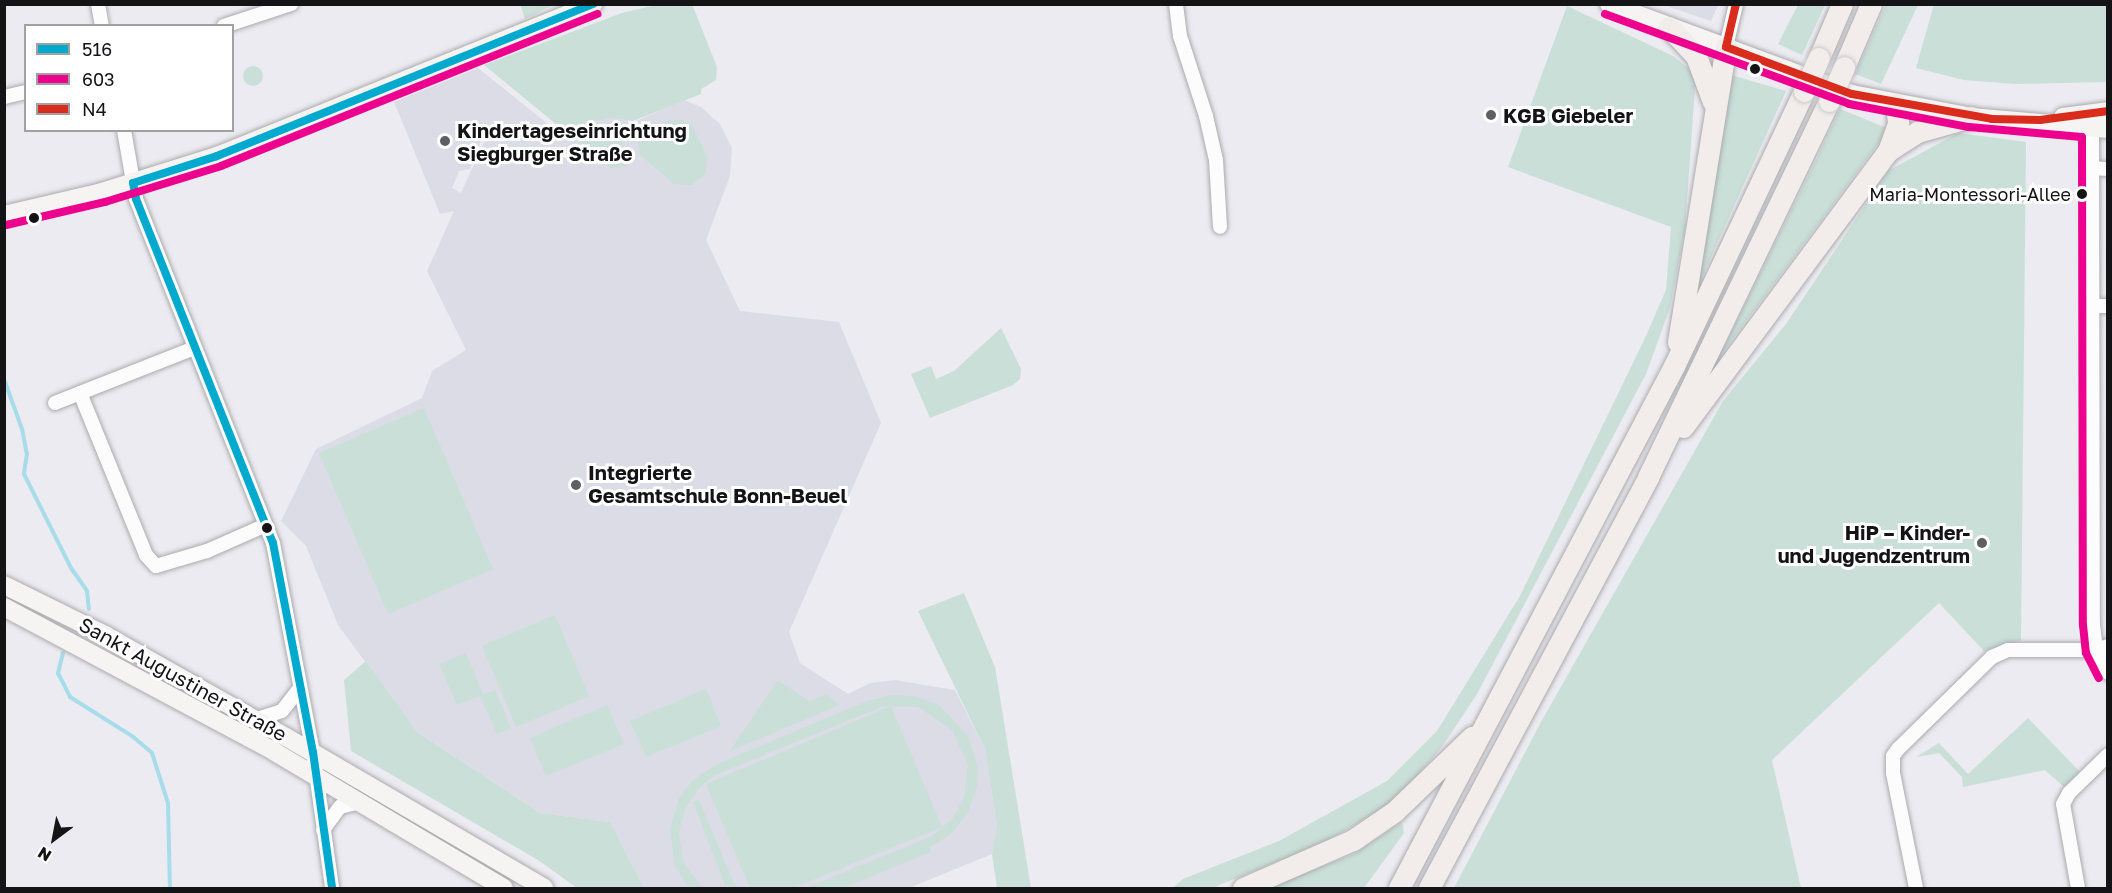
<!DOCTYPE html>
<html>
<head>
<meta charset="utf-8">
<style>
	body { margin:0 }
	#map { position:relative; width:2112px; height:893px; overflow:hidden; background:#ebebf1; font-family:"Golos Text",sans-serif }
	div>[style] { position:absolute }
	.built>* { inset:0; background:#dcdce7 }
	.green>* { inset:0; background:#c9dfd7 }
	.round { border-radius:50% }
	.stream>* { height:4px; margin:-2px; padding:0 2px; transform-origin:2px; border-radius:2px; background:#a7dceb }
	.roads { filter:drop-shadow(0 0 2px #ababaf) drop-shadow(0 0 2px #ababaf) }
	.minor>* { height:14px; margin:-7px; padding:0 7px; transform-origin:7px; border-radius:7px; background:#fcfcfd }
	.major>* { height:18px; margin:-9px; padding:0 9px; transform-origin:9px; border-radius:9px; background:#f6f3f3 }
	.highway>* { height:21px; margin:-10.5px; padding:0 10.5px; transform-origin:10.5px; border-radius:10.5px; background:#f2edeb }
	.bridges { filter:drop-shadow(0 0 2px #c9c9cc) drop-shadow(0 0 2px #c9c9cc) }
	.highway-bridge>* { height:21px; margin:-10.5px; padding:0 10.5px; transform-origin:10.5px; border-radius:10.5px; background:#f2edeb }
	.bus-1>* { height:8px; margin:-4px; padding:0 4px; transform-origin:4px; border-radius:4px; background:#00a9ce }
	.bus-2>* { height:8px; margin:-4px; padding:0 4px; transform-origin:4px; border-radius:4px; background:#ec008d }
	.bus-3>* { height:8px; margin:-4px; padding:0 4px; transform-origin:4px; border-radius:4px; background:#da2c1c }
	.dots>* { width:16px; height:16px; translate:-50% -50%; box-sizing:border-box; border:3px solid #fff; border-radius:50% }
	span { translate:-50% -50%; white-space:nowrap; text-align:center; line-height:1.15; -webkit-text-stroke:6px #fff; paint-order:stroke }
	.bus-label { font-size:18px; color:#141417 }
	.right { translate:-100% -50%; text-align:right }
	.poi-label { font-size:20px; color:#141417; font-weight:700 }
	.left { translate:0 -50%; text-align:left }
	.street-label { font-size:20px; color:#141417 }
	.frame { position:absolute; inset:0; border:6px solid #141417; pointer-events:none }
	.legend { position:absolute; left:24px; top:24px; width:210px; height:108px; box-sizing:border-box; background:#fff; border:2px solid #a1a1a2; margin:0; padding:8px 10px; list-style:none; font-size:18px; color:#141417 }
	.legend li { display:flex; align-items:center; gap:12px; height:30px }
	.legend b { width:30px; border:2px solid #a1a1a2 }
	.north { position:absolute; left:24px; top:809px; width:60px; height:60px; -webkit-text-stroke:4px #fff; paint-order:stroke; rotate:212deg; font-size:16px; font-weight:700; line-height:24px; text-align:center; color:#141417 }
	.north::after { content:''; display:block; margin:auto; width:21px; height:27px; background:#141417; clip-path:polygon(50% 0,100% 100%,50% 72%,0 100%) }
</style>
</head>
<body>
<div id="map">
	<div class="built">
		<div style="clip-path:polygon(1663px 5px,1718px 5px,1711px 21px)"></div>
		<div style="clip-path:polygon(478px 68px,549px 125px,544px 129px,482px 139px,470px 169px,459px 171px,452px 188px,461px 193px,484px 142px,612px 117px,634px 122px,684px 100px,701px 107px,720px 124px,732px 148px,730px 176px,706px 240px,740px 311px,839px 322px,881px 423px,789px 632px,800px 663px,848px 694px,870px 683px,895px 680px,955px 690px,985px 749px,997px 826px,992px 854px,909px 888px,644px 888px,610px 822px,540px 813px,417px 732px,338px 625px,306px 546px,281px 521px,316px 449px,422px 398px,432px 371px,466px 350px,427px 271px,454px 211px,440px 214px,394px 102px)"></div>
	</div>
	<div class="green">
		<div style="clip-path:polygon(520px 4px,553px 4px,553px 5px,525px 19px)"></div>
		<div style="clip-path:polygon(692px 4px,717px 67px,716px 80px,701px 89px,701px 94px,633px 121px,612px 118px,561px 128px,484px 65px,622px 13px,656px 5px)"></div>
		<div style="clip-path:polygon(1934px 4px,2107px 5px,2107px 82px,2015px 84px,1964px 80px,1916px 68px)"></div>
		<div style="clip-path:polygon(1798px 5px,1825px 5px,1802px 55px,1778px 44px)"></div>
		<div style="clip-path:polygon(1886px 5px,1918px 5px,1881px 84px,1855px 74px)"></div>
		<div style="clip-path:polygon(1567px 6px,1673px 56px,1696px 74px,1685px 229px,1670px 308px,1646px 374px,1477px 694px,1442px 747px,1394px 802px,1321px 844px,1212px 888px,1173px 888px,1183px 879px,1279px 841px,1387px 781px,1437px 731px,1520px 596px,1645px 338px,1666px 290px,1671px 227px,1508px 167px)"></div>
		<div class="round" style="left:243px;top:66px;width:20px;height:20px"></div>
		<div style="clip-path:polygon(1731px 75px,1786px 91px,1688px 308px,1722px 142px)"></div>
		<div style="clip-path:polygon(1840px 109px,1889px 129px,1718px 359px,1816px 160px)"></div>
		<div style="clip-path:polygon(669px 120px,682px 120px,692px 125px,707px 156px,706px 173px,692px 185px,674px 184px,639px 154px,638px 143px,642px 134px)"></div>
		<div style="clip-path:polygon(605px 132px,616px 133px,622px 139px,627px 167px,611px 168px,580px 143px,580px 137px)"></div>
		<div style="clip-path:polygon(1958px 133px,2026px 142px,2021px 641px,1984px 651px,1939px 603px,1772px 760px,1801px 888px,1454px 888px,1541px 722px,1723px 401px,1786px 324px,1888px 171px)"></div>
		<div style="clip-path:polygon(1001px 328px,1021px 369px,1020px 379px,1013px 385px,930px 418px,911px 374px,931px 366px,936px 379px,954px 371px)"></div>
		<div style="clip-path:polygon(424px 408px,493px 569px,388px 614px,319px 453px)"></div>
		<div style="clip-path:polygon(964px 593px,995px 667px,1031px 888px,997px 888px,992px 854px,997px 826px,985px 749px,918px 611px)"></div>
		<div style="clip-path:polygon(555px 615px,589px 696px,516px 727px,482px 646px)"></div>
		<div style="clip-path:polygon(466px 653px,483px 694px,495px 690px,511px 729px,497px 734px,480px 696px,457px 705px,439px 664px)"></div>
		<div style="clip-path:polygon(366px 661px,417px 732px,540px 813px,610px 822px,644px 888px,577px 888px,538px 860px,351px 751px,344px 680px)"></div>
		<div style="clip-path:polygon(778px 680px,809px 701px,827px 694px,839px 705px,729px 752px)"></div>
		<div style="clip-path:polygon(706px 689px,721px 726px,646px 757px,630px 721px)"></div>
		<div style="clip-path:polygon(892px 695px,914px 696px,939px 705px,969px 737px,978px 769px,977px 786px,968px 813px,951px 834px,930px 847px,931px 852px,843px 888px,806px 888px,932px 836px,952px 819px,964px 798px,968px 765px,952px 730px,918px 707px,884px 706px,715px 775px,700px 787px,685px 809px,679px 832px,683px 862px,702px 888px,689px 888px,675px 866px,670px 830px,678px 800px,692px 781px,715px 765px,867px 701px)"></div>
		<div style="clip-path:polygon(607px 705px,624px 744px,546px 776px,530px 738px)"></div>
		<div style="clip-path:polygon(891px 706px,942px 827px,793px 888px,750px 888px,706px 784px)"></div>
		<div style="clip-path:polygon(2028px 718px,2080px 772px,2064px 787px,2045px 770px,1963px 787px,1962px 777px,1939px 753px,1916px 757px,1939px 743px,1968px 774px)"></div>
		<div style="clip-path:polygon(699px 800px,733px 881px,738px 888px,725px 885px,693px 802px)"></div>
		<div style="clip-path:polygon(1402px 822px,1404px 833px,1364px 888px,1267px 888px,1354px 854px)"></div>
	</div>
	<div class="stream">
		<div style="left:4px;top:379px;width:53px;rotate:70.2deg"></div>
		<div style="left:22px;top:429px;width:25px;rotate:79deg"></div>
		<div style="left:27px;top:454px;width:20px;rotate:99deg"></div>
		<div style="left:24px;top:474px;width:105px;rotate:63.4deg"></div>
		<div style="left:71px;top:568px;width:28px;rotate:55deg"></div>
		<div style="left:87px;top:591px;width:18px;rotate:84deg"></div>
		<div style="left:63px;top:653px;width:21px;rotate:104deg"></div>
		<div style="left:58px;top:673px;width:27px;rotate:63deg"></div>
		<div style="left:70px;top:697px;width:73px;rotate:32.2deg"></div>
		<div style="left:132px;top:736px;width:26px;rotate:40deg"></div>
		<div style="left:152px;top:753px;width:52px;rotate:72.3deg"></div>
		<div style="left:168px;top:803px;width:85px;rotate:88.7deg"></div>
	</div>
	<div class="roads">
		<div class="minor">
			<div style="left:98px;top:4px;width:22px;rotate:80deg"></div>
			<div style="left:1176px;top:4px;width:32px;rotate:83deg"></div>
			<div style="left:1180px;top:36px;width:84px;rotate:72deg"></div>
			<div style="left:1206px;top:116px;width:45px;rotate:77.2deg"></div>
			<div style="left:1216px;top:160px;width:67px;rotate:86.6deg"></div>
			<div style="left:224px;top:26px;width:71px;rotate:-18.2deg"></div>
			<div style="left:1726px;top:47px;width:44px;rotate:-76.9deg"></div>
			<div style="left:4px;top:97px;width:23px;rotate:-13deg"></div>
			<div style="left:2092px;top:127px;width:498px;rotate:89.9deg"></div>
			<div style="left:2093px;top:625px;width:25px;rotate:83deg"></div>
			<div style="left:2096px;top:650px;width:26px;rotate:62deg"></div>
			<div style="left:124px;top:130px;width:70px;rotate:80.1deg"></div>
			<div style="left:136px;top:199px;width:370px;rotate:68.3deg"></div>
			<div style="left:273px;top:543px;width:213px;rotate:79.2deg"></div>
			<div style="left:313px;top:752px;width:137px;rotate:82deg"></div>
			<div style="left:2092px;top:168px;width:16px;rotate:4deg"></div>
			<div style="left:2092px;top:306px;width:16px"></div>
			<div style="left:80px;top:393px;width:123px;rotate:-21.5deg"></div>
			<div style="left:55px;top:403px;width:27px;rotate:-22deg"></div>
			<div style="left:80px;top:393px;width:175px;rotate:67.8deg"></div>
			<div style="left:146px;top:555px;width:15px;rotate:48deg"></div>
			<div style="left:156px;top:566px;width:53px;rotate:-16.4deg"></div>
			<div style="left:207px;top:551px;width:64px;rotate:-23.8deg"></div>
			<div style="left:254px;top:720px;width:29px;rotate:-18deg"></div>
			<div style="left:282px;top:711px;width:29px;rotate:-52deg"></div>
			<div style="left:323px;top:830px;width:29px;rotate:-54deg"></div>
			<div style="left:340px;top:807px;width:21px;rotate:-14deg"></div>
			<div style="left:1916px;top:888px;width:117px;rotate:-101.3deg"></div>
			<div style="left:1893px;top:773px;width:17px;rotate:-90deg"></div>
			<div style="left:1893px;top:756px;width:9px;rotate:-54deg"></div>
			<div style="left:1898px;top:749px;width:132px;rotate:-44.4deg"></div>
			<div style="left:1992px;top:657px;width:17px;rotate:-24deg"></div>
			<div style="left:2008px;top:650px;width:88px"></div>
			<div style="left:2096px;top:650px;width:13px;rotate:-18deg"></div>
			<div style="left:2078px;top:888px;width:85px;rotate:-100.1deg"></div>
			<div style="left:2063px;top:804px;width:13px;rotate:-61deg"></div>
			<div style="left:2069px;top:793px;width:54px;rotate:-44.3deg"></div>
		</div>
		<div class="major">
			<div style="left:1609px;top:4px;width:259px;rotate:20.3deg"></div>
			<div style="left:1852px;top:94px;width:121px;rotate:10.9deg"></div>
			<div style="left:1971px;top:117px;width:138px;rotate:5deg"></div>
			<div style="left:2063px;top:117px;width:45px;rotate:-7.6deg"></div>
			<div style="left:4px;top:215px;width:101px;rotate:-13.2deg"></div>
			<div style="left:102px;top:192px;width:121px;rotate:-17.4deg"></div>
			<div style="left:217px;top:156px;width:406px;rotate:-22deg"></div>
			<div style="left:4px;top:585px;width:113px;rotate:26.3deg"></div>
			<div style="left:105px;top:635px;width:208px;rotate:29.4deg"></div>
			<div style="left:286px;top:737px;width:299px;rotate:30.3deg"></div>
			<div style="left:4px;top:607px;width:307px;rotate:28.1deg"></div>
			<div style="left:275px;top:752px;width:266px;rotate:30.7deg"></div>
		</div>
		<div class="highway">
			<div style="left:1669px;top:27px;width:40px;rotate:47deg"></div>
			<div style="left:1696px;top:56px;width:49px;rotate:69.7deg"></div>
			<div style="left:1819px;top:58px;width:59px;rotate:-66.9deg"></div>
			<div style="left:1844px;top:67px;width:69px;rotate:-66.8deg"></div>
			<div style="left:1888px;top:151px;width:30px;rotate:-70deg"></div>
			<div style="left:1898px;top:123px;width:19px;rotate:-96deg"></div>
			<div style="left:1678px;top:342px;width:299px;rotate:-80.8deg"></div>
			<div style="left:1683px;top:427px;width:344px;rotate:-53.4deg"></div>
			<div style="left:1888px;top:151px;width:35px;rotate:-33deg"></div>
			<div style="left:1917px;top:132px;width:56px;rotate:-15.5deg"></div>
			<div style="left:1243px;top:888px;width:120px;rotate:-23.6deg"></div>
			<div style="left:1353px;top:840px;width:51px;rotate:-34.6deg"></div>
			<div style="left:1395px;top:811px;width:107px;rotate:-43.9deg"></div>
			<div style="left:1399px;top:888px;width:590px;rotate:-62.22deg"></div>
			<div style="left:1674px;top:366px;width:304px;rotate:-64.7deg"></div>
			<div style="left:1429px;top:888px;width:466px;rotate:-61.9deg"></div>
			<div style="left:1648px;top:477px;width:417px;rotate:-64.3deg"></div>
		</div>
	</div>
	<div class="bridges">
		<div class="highway-bridge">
			<div style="left:1804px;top:91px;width:36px;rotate:-66deg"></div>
			<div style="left:1829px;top:101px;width:37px;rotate:-66deg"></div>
		</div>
	</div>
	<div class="bus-1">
		<div style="left:133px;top:183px;width:16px;rotate:79deg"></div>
		<div style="left:136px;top:199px;width:370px;rotate:68.3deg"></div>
		<div style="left:273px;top:543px;width:213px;rotate:79.2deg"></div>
		<div style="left:313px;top:752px;width:137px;rotate:82deg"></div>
		<div style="left:133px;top:183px;width:88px;rotate:-17.8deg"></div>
		<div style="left:217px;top:156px;width:406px;rotate:-22deg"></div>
	</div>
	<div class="bus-2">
		<div style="left:1605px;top:14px;width:260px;rotate:20.2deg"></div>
		<div style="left:1849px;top:104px;width:122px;rotate:10.9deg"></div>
		<div style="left:1969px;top:127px;width:113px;rotate:5.1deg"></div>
		<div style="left:2082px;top:137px;width:488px;rotate:89.9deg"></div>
		<div style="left:2083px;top:625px;width:28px;rotate:84deg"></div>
		<div style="left:2086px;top:653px;width:28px;rotate:63deg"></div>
		<div style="left:6px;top:225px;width:102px;rotate:-13.1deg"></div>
		<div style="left:105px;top:202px;width:121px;rotate:-17.2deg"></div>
		<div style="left:221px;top:166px;width:406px;rotate:-22deg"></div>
	</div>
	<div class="bus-3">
		<div style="left:1736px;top:4px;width:44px;rotate:103.1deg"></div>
		<div style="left:1726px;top:47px;width:134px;rotate:20.5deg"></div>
		<div style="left:1852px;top:94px;width:142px;rotate:10.1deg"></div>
		<div style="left:1992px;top:119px;width:48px;rotate:1.2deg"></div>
		<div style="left:2040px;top:120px;width:69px;rotate:-7.5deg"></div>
	</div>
	<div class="dots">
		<div style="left:1755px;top:69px;background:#141417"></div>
		<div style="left:1491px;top:115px;background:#5f5f63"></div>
		<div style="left:445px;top:141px;background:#5f5f63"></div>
		<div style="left:2082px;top:194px;background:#141417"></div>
		<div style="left:34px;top:218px;background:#141417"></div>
		<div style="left:576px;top:485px;background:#5f5f63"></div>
		<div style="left:267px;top:528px;background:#141417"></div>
		<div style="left:1982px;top:543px;background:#5f5f63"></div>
	</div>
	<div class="bus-label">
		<span class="right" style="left:2071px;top:194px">Maria-Montessori-Allee</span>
	</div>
	<div class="poi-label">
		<span class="left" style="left:1503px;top:115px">KGB Giebeler</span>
		<span class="left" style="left:457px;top:142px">Kindertageseinrichtung<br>Siegburger Straße</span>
		<span class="left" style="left:588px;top:484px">Integrierte<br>Gesamtschule Bonn-Beuel</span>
		<span class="right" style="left:1970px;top:544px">HiP – Kinder-<br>und Jugendzentrum</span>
	</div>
	<div class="street-label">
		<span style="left:183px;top:679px;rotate:29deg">Sankt Augustiner Straße</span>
	</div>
	<div class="frame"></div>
	<ul class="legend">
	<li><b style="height:8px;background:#00a9ce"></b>516</li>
	<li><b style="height:8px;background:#ec008d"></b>603</li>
	<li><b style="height:8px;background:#da2c1c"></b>N4</li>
	</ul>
	<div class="north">N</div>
</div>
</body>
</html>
